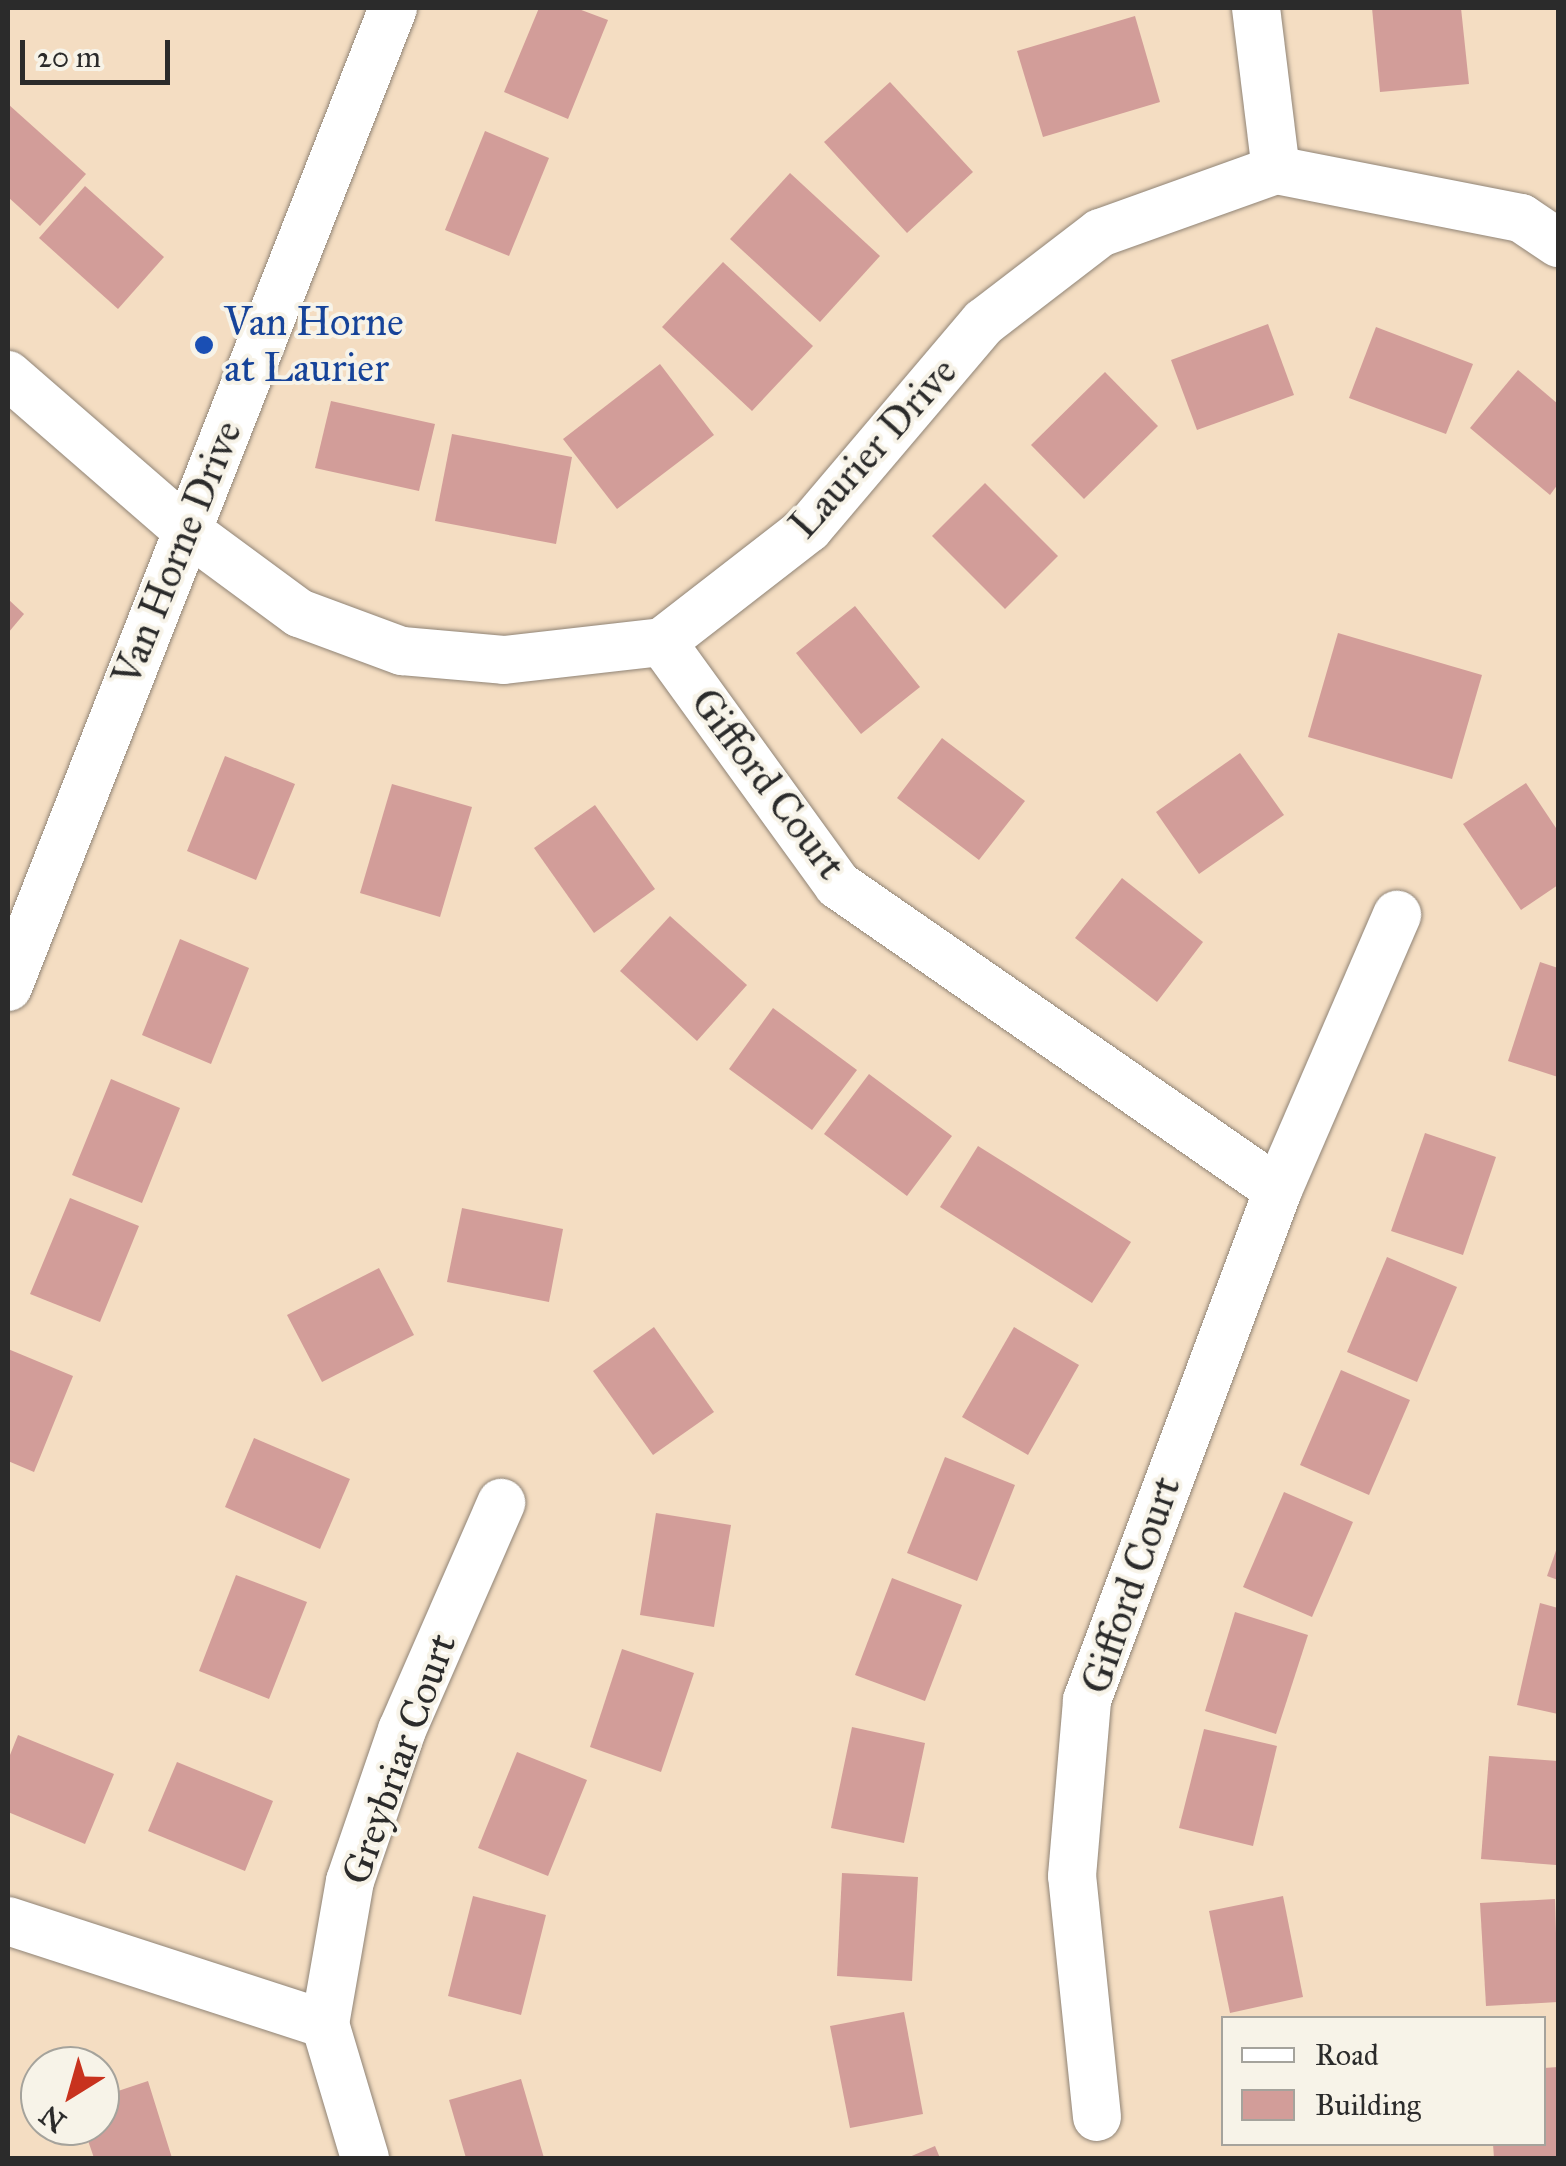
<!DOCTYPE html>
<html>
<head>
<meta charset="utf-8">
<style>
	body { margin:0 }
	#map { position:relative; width:1566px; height:2166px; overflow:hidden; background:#f4ddc2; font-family:"IM FELL Great Primer",serif }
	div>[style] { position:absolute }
	.building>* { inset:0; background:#d29d99 }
	.roads { filter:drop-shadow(0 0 2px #908476) drop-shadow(0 0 2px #908476) }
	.street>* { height:48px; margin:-24px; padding:0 24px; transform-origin:24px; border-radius:24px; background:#fff }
	.dots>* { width:28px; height:28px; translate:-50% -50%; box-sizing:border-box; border:5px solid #f7f3e8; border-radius:50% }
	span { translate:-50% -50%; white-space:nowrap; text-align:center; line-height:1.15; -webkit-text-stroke:8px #f7f3e8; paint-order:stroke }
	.transit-label { font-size:40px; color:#164399 }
	.left { translate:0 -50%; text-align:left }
	.street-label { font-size:40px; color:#2b2b2b }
	.frame { position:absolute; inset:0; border:10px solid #2b2b2b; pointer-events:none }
	.legend { position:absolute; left:1221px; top:2016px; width:325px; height:130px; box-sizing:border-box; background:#f7f3e8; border:2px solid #a5a39c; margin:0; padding:12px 18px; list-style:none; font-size:30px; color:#2b2b2b }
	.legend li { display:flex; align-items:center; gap:20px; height:50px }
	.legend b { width:50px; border:2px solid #a5a39c }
	.north { position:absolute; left:20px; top:2046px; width:100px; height:100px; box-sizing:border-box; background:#f7f3e8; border:2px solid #a5a39c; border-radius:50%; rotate:217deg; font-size:28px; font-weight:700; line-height:40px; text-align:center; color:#2b2b2b }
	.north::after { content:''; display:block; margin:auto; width:35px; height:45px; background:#c8321e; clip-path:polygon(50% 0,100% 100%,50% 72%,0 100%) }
	.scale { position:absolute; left:20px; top:40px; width:150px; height:45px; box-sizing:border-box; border:5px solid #2b2b2b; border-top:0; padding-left:12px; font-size:30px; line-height:35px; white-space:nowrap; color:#2b2b2b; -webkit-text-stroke:8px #f7f3e8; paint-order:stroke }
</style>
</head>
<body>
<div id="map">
	<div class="building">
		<div style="clip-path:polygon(539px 8px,576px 8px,608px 20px,568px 119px,504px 92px)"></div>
		<div style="clip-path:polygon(1372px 8px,1461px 8px,1469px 84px,1380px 92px)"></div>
		<div style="clip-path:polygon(1135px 16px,1160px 102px,1043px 137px,1017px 51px)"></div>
		<div style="clip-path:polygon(890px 82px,973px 172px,907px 233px,824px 142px)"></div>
		<div style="clip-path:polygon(8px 104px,86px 174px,40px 226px,8px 197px)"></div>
		<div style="clip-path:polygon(485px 131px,549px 158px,509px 256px,445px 230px)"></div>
		<div style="clip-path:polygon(790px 173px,880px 256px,820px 322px,730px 239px)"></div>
		<div style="clip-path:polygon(85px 186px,164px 257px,118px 309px,39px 238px)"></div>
		<div style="clip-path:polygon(723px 262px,813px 346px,752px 411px,662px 327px)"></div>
		<div style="clip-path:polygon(1268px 324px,1294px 395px,1197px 430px,1171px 360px)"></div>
		<div style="clip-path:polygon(1376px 327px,1473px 364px,1446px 434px,1349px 398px)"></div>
		<div style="clip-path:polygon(660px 364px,714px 435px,617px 509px,563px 439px)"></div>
		<div style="clip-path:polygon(1518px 370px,1558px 404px,1558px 484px,1550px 495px,1470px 428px)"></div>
		<div style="clip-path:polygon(1105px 372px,1158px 426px,1084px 499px,1031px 445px)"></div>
		<div style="clip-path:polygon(331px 401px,435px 424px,419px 491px,315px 468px)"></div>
		<div style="clip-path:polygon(452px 434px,572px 457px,556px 544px,435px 521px)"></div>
		<div style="clip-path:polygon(985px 483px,1058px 556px,1005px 609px,932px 536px)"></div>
		<div style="clip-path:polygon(8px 599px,24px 614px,8px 633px)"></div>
		<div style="clip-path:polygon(855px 606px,920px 687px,861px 734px,796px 653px)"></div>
		<div style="clip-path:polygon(1338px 633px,1482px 675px,1452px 779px,1308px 737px)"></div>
		<div style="clip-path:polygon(942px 738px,1025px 801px,979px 860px,897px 798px)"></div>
		<div style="clip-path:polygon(1240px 753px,1284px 815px,1199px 874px,1156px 812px)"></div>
		<div style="clip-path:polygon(225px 756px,295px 784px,256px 880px,187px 851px)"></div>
		<div style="clip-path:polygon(1526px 783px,1558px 831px,1558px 885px,1521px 910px,1463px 824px)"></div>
		<div style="clip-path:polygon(392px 784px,472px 807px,440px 917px,360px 893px)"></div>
		<div style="clip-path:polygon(595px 805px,655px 889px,594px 933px,534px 848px)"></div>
		<div style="clip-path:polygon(1122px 878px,1203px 942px,1157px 1002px,1075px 938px)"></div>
		<div style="clip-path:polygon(670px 916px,747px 985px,697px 1041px,620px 971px)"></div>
		<div style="clip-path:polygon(180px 939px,249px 968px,211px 1064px,142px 1035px)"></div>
		<div style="clip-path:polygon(1540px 962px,1558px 968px,1558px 1077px,1508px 1061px)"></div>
		<div style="clip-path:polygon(773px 1008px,857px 1070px,812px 1130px,729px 1069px)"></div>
		<div style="clip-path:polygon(869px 1074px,952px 1136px,907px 1196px,824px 1134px)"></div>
		<div style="clip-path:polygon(111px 1079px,180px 1108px,142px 1203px,72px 1175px)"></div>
		<div style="clip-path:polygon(1425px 1133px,1496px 1157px,1463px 1255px,1391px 1231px)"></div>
		<div style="clip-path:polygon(978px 1146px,1131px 1242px,1092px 1303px,940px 1207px)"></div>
		<div style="clip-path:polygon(70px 1198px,139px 1226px,100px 1322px,30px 1294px)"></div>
		<div style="clip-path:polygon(462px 1208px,563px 1229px,549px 1302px,447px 1282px)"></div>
		<div style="clip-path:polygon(1387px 1257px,1457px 1287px,1417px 1382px,1347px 1352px)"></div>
		<div style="clip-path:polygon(379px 1268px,414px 1335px,322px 1382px,287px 1315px)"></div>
		<div style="clip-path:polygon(654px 1327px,714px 1412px,653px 1455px,593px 1371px)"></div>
		<div style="clip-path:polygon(1014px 1327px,1079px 1365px,1028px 1455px,962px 1417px)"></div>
		<div style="clip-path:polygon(8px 1349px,73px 1376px,34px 1472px,8px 1461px)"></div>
		<div style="clip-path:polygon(1341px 1370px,1410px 1400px,1369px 1495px,1300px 1465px)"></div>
		<div style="clip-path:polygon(254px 1438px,350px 1479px,320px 1549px,225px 1507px)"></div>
		<div style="clip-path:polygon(945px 1457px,1015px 1485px,977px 1581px,907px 1553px)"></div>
		<div style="clip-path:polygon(1284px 1492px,1353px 1522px,1312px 1617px,1243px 1587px)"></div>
		<div style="clip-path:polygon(656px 1513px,731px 1525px,714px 1627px,640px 1615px)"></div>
		<div style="clip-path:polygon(1558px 1545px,1558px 1580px,1547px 1576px)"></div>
		<div style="clip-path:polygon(236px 1575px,307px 1602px,269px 1699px,199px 1671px)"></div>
		<div style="clip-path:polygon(892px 1578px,962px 1605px,925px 1701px,855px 1675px)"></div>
		<div style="clip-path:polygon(1540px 1603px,1558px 1608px,1558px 1714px,1517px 1705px)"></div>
		<div style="clip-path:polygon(1235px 1612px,1308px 1635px,1276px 1734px,1205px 1711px)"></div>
		<div style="clip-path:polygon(622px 1649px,694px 1673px,661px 1772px,590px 1747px)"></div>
		<div style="clip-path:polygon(852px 1727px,925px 1743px,904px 1843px,831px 1828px)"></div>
		<div style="clip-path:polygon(1204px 1729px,1277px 1746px,1253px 1846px,1179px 1828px)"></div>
		<div style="clip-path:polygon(18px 1735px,114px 1774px,85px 1844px,8px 1812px,8px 1760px)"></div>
		<div style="clip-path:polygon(517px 1752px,587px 1780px,548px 1876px,478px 1848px)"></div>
		<div style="clip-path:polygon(1489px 1756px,1558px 1761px,1556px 1865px,1481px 1859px)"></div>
		<div style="clip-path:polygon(177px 1762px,273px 1801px,245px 1871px,148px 1831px)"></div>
		<div style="clip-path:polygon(842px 1873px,918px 1877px,912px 1981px,837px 1976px)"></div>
		<div style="clip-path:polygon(473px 1896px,546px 1915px,521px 2015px,448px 1996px)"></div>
		<div style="clip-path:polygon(1283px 1896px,1303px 1997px,1230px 2013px,1209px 1911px)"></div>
		<div style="clip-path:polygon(1555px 1899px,1558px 2002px,1486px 2006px,1480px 1903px)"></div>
		<div style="clip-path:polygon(904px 2012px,923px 2114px,850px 2128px,830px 2026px)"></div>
		<div style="clip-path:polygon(1558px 2067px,1558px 2158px,1494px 2158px,1493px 2144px,1544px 2144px,1544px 2068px)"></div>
		<div style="clip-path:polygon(521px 2079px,544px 2158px,466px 2158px,449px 2100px)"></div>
		<div style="clip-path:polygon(148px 2081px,172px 2158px,94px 2158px,83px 2126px,100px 2126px,100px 2097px)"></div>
		<div style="clip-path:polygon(935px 2146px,940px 2158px,907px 2158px)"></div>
	</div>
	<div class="roads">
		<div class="street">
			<div style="left:1256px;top:8px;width:163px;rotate:83deg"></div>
			<div style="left:8px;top:375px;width:235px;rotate:41deg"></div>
			<div style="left:185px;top:529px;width:142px;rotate:36.4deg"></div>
			<div style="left:299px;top:613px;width:110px;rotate:20.3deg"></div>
			<div style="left:402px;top:651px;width:102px;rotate:5deg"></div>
			<div style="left:504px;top:660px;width:159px;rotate:-6.5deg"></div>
			<div style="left:662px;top:642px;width:186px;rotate:-37.8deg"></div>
			<div style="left:809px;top:528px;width:270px;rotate:-49.7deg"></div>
			<div style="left:984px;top:322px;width:146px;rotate:-37.5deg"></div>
			<div style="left:1100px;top:233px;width:187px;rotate:-19.7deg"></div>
			<div style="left:1276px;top:170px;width:250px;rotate:11.1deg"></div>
			<div style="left:1521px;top:218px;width:45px;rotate:34deg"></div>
			<div style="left:662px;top:642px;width:300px;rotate:54.1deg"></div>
			<div style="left:838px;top:885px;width:535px;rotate:34.73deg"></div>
			<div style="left:8px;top:987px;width:1052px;rotate:-68.53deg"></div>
			<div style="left:8px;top:1921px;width:333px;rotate:18deg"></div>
			<div style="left:1097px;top:2117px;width:242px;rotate:-95.9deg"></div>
			<div style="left:1072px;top:1876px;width:177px;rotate:-85.1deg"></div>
			<div style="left:1087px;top:1700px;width:545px;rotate:-69.47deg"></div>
			<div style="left:1278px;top:1190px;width:300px;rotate:-66.6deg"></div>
			<div style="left:365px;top:2158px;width:140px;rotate:-106.6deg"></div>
			<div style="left:325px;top:2024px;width:145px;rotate:-80.1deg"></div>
			<div style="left:350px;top:1881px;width:160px;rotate:-71deg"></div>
			<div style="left:402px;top:1730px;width:248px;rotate:-66.4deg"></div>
		</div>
	</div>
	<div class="dots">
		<div style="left:204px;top:345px;background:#1a4fb4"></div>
	</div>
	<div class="transit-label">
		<span class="left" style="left:224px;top:345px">Van Horne<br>at Laurier</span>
	</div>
	<div class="street-label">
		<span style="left:873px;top:448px;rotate:-48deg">Laurier Drive</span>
		<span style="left:177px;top:553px;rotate:-68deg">Van Horne Drive</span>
		<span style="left:768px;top:784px;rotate:53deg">Gifford Court</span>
		<span style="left:1131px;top:1585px;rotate:-71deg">Gifford Court</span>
		<span style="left:399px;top:1759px;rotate:-70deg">Greybriar Court</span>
	</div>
	<div class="frame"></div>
	<ul class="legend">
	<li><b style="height:12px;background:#fff"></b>Road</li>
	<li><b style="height:28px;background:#d29d99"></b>Building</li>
	</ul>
	<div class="north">N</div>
	<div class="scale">20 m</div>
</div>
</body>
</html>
